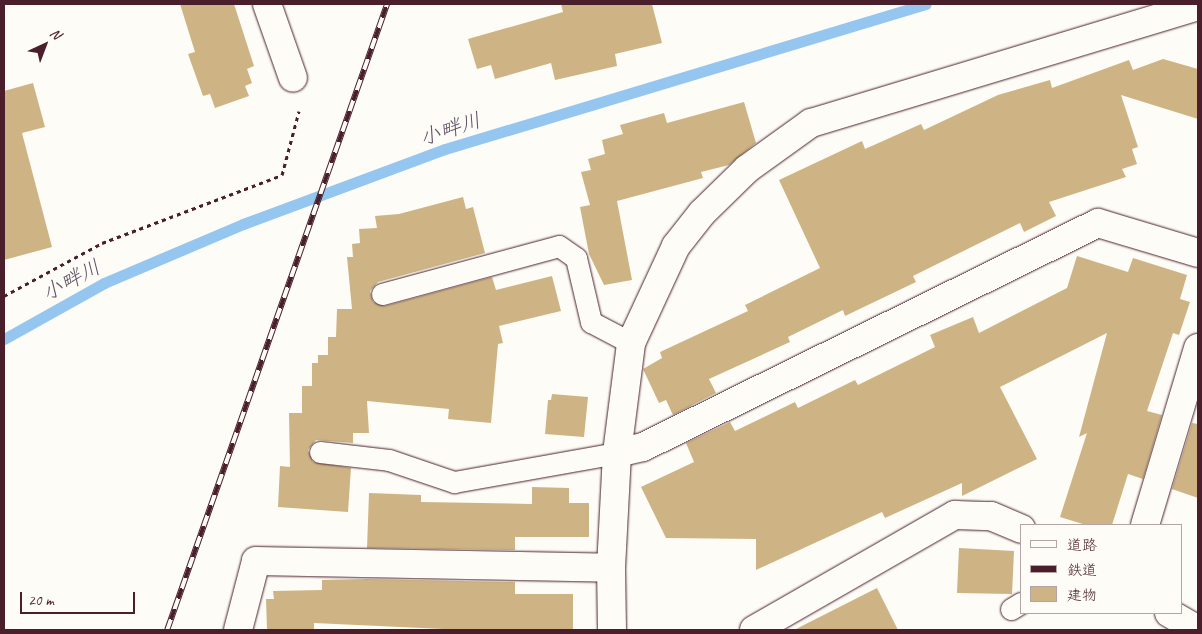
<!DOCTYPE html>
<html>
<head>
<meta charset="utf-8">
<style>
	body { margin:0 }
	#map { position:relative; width:1202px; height:634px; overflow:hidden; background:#fdfcf7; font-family:Caveat,"Klee One",sans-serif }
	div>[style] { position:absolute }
	.stream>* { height:11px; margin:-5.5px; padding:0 5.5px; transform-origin:5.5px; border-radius:5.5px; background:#94c6f0 }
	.building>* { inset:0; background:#ceb484 }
	.path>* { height:3px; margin-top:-1.5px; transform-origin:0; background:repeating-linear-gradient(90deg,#4a1f2b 0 4px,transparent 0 8px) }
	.roads { filter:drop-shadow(0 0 1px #4a1f2b) drop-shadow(0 0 1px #4a1f2b) }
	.lane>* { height:21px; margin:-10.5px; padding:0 10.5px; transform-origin:10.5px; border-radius:10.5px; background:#fdfcf7 }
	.street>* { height:28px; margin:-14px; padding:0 14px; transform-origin:14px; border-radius:14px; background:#fdfcf7 }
	.rail>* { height:5.5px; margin-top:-2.75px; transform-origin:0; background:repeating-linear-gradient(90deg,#fdfcf7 0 11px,#4a1f2b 0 22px); box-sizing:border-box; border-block:1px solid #4a1f2b }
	span { translate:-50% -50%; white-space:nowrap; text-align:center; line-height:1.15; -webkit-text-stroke:4px #fdfcf7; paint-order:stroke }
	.water-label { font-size:21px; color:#605166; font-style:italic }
	.frame { position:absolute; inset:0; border:5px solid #4a1f2b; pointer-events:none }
	.legend { position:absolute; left:1020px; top:524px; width:162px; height:90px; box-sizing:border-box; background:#fdfcf7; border:1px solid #b5a4a5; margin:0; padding:6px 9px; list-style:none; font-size:15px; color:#4a1f2b }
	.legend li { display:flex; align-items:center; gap:10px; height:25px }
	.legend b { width:25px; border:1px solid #b5a4a5 }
	.north { position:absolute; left:20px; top:20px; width:50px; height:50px; -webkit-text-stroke:4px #fdfcf7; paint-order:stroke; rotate:43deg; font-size:14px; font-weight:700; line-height:20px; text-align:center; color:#4a1f2b }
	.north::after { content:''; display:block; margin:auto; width:18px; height:22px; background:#4a1f2b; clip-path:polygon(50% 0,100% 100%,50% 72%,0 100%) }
	.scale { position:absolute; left:20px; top:592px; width:115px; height:22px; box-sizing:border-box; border:2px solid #4a1f2b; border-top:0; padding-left:6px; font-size:15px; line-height:18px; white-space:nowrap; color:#4a1f2b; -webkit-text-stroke:4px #fdfcf7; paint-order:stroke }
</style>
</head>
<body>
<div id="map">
	<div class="stream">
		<div style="left:4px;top:339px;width:115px;rotate:-29.2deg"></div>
		<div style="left:104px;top:283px;width:151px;rotate:-23deg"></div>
		<div style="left:243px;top:224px;width:215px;rotate:-20.4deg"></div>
		<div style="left:445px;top:149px;width:502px;rotate:-16.78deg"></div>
	</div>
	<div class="building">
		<div style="clip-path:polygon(180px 4px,234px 4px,254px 66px,247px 69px,252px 83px,245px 86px,249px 96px,215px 108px,210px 94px,203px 96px,188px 54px,195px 52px)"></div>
		<div style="clip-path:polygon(561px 4px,652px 4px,662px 43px,615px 54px,617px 66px,555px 80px,551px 63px,495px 79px,491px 65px,477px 69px,468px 39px,563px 12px)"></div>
		<div style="clip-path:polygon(1163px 59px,1198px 69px,1198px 119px,1121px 95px,1138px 147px,1132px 149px,1137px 164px,1122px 169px,1126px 177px,1049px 202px,1056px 216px,1024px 232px,1020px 223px,913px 276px,916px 282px,845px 316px,843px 310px,788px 337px,790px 342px,709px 379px,716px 393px,673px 415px,666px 400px,659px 403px,643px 369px,662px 358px,660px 352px,748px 311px,745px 305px,820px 268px,779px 180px,862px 141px,865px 149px,921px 124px,924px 130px,998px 95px,1050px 80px,1052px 88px,1129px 60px,1133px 70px)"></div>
		<div style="clip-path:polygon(33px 83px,45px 127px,22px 133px,52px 247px,4px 260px,4px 91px)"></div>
		<div style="clip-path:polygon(744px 102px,756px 143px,729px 165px,701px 172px,703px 178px,617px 201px,632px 280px,604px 285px,589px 254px,580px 207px,590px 205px,581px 172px,591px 170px,588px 159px,605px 154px,602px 140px,623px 134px,620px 125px,664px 113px,667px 123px)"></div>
		<div style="clip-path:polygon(463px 197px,466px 209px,473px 207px,485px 253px,378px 282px,370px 291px,373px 302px,385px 306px,492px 277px,496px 290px,552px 276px,561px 311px,499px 326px,503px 343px,498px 344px,491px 423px,448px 419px,449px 409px,367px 401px,369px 433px,353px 433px,353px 443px,316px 440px,308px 450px,313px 462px,351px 468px,348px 512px,278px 507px,280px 466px,290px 467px,289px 413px,302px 413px,302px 386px,312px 386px,312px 363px,318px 363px,318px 355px,328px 355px,328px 337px,336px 337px,337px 309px,352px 309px,347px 257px,353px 257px,352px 244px,360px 243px,359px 229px,377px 228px,375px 216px,399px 214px)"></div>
		<div style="clip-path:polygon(1077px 256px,1128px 272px,1133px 258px,1187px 275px,1180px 299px,1190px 302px,1179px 335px,1173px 333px,1147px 411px,1162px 415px,1143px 479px,1128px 474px,1112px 525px,1086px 525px,1060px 517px,1087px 433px,1079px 437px,1107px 333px,1000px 387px,1037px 459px,962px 496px,962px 483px,885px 518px,882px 512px,756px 570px,756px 539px,666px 538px,641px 487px,694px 462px,686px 443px,730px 422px,735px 431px,795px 402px,798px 408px,855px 380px,858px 385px,935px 347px,930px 335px,973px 317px,979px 333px,1067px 288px)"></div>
		<div style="clip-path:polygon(552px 394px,588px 397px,584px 437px,545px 434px,548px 400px,551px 400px)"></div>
		<div style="clip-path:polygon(1192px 423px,1198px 424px,1198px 498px,1172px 489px)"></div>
		<div style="clip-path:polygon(532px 487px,569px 488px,569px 503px,589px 503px,589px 537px,515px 537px,515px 550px,367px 548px,369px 493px,421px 495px,421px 502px,532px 504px)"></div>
		<div style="clip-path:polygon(959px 548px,1014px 551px,1012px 594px,957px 593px)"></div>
		<div style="clip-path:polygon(366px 579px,515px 582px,515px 594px,573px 594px,573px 630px,465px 630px,314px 623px,314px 630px,267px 630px,266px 599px,274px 599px,273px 591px,322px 590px,322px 580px)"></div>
		<div style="clip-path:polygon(877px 588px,898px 630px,794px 630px)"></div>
	</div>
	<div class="path">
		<div style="left:4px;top:296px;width:111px;rotate:-28.4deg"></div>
		<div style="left:102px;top:243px;width:192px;rotate:-20.7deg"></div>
		<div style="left:282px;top:175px;width:66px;rotate:-75.1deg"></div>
	</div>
	<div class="roads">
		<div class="lane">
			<div style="left:382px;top:294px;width:183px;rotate:-15.2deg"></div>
			<div style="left:559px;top:246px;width:21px;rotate:35deg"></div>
			<div style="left:576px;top:258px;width:66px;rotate:76.8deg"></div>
			<div style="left:591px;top:322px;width:45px;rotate:27.7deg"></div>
			<div style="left:320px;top:452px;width:69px;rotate:6.6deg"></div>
			<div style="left:389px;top:460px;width:69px;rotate:18.7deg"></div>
			<div style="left:454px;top:482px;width:166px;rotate:-10.1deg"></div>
			<div style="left:1011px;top:609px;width:12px;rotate:-31deg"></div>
		</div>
		<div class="street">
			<div style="left:267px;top:4px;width:78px;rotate:70.6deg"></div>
			<div style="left:617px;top:453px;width:27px;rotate:-13deg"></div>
			<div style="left:643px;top:447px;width:507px;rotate:-26.21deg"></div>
			<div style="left:1098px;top:223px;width:104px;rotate:16.7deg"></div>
			<div style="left:1145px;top:525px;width:185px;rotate:-73.3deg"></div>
			<div style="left:1169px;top:613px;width:34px;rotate:30deg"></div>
			<div style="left:238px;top:630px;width:71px;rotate:-75.4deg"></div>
			<div style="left:256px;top:561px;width:355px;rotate:1.1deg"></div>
			<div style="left:612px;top:630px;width:62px;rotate:-90.9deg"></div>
			<div style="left:611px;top:568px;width:115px;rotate:-87deg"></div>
			<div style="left:617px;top:453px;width:111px;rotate:-82.7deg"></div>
			<div style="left:631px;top:343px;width:107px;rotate:-65.1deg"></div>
			<div style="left:676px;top:246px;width:42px;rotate:-51.8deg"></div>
			<div style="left:702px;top:213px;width:63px;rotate:-44.4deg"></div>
			<div style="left:747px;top:169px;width:79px;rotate:-35.7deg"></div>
			<div style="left:811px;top:123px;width:404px;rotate:-16.8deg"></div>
			<div style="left:754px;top:630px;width:232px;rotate:-29.8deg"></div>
			<div style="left:955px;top:515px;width:36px;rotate:2deg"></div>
			<div style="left:991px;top:516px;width:33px;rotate:23deg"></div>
		</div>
	</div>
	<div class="rail">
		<div style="left:167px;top:630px;width:664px;rotate:-70.64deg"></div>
	</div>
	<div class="water-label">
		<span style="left:450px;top:129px;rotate:-18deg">小畔川</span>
		<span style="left:71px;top:280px;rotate:-28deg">小畔川</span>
	</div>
	<div class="frame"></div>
	<ul class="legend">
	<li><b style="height:6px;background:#fdfcf7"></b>道路</li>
	<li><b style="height:6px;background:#4a1f2b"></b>鉄道</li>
	<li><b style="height:14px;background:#ceb484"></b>建物</li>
	</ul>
	<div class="north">N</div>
	<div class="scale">20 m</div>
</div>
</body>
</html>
